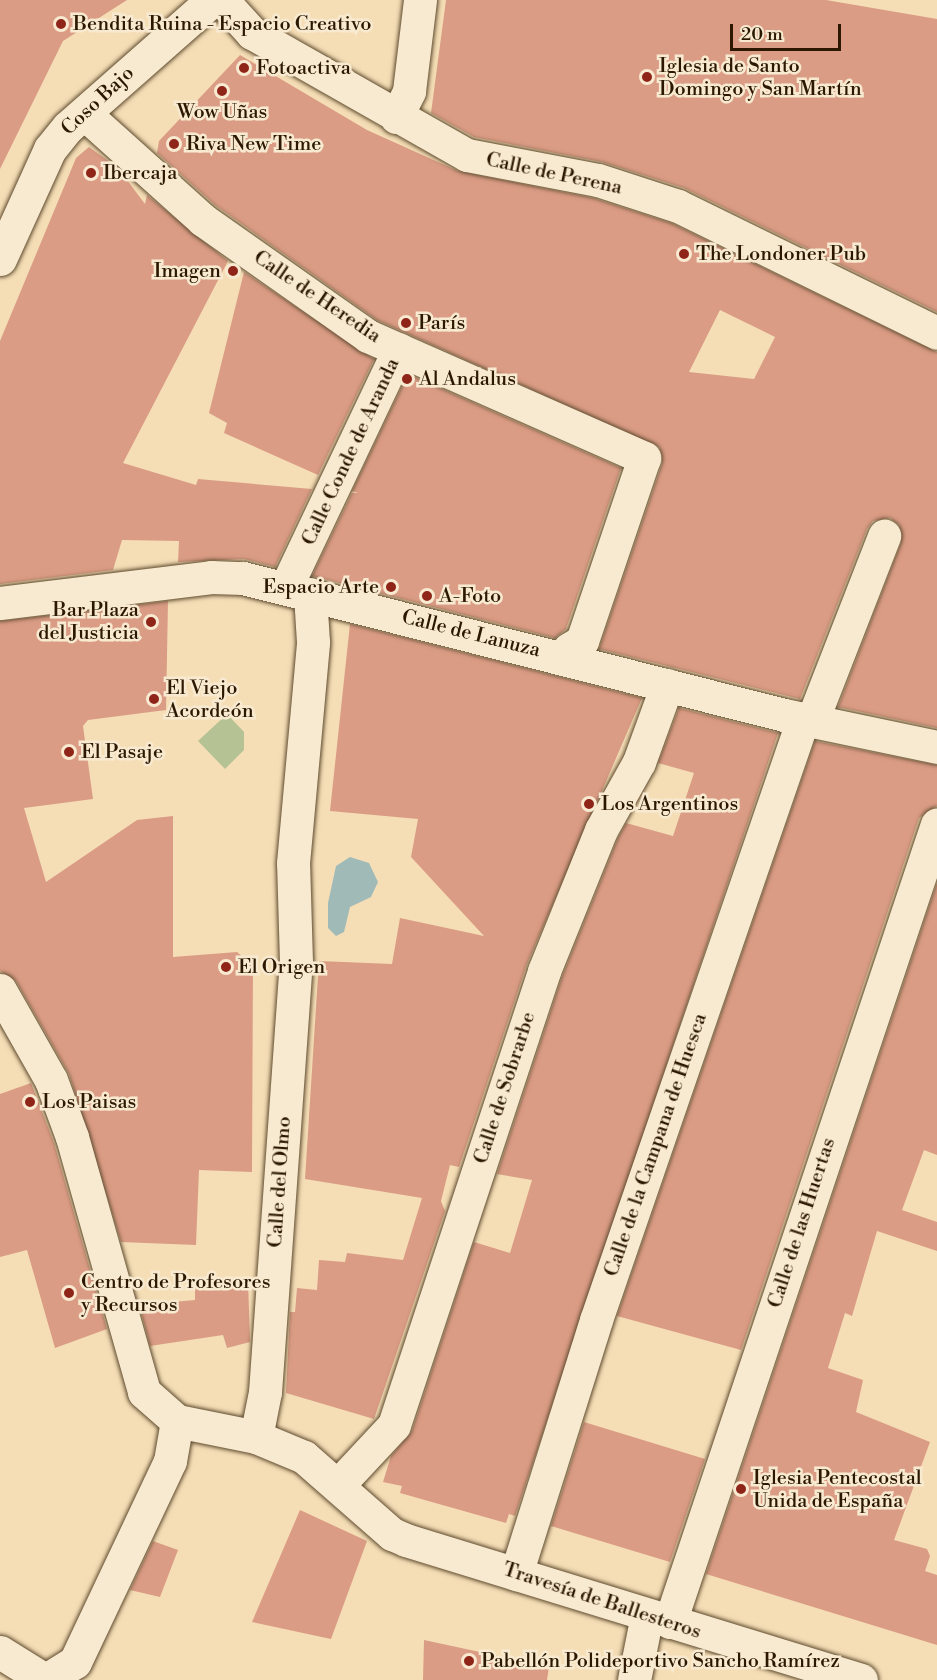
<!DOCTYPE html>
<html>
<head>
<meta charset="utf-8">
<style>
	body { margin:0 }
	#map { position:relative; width:937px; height:1680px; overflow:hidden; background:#f5deb6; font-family:"Libre Bodoni",serif }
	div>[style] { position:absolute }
	.green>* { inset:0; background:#b5c293 }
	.water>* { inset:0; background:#a0bab8 }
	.building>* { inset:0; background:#db9c85 }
	.roads { filter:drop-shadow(0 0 2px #5e4a2e) drop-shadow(0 0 2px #5e4a2e) }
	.minor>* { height:33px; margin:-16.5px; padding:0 16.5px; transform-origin:16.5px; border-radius:16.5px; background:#f8ead0 }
	.dots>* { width:16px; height:16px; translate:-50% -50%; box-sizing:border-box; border:3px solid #f8ead0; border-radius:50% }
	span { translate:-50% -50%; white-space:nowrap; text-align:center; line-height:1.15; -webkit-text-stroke:5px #f8ead0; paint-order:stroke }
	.poi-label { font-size:20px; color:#2c1801 }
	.left { translate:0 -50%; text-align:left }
	.right { translate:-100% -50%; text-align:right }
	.street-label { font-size:20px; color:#2c1801 }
	.scale { position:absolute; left:730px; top:24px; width:111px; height:27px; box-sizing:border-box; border:3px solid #2c1801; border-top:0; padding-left:8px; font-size:18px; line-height:21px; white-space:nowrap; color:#2c1801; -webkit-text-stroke:4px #f8ead0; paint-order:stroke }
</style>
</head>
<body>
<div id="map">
	<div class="green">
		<div style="clip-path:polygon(227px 714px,244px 732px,244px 750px,225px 769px,198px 741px)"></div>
	</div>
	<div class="water">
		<div style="clip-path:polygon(350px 857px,369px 863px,378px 882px,371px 897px,350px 907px,344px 932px,336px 936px,328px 928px,328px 903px,336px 866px)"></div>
	</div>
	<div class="building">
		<div style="clip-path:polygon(0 0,127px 0,63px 41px,0 169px)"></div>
		<div style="clip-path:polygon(446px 0,826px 0,937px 19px,937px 312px,684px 188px,602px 162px,474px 137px,431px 113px)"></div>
		<div style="clip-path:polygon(evenodd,240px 55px,367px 130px,458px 171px,593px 198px,671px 223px,937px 352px,937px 728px,838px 707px,901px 543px,899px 525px,890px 518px,873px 521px,867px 529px,800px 699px,599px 649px,662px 464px,659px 447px,377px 320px,215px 205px,157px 153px,159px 141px,240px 55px,720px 310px,775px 337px,754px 379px,689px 372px,720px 310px)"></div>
		<div style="clip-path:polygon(89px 147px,118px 168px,145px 204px,147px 195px,228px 261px,123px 463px,196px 485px,198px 479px,312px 489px,275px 567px,244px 559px,178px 562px,179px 541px,122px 540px,113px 570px,0 584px,0 341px,76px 158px)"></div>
		<div style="clip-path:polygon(244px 272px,374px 359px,318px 475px,224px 433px,227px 423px,209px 413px)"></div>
		<div style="clip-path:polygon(408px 374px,621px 468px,566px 629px,555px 638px,312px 576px,352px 493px,358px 493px,352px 491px)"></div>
		<div style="clip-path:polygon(168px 601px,166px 710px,88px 720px,83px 726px,93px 799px,24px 808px,46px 882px,137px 820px,173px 816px,173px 957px,237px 952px,253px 966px,252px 1172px,199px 1170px,196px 1245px,121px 1242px,69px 1074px,16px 981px,0 971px,0 621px)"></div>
		<div style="clip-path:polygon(350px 624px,642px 698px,527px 964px,459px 1167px,450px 1165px,441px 1201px,445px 1211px,374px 1419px,286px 1393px,290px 1312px,295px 1312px,297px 1288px,317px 1290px,319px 1260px,345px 1262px,347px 1253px,403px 1260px,422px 1198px,305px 1179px,319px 961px,392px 964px,400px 918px,484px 936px,411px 857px,418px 819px,330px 811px)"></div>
		<div style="clip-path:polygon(679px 708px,778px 733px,515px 1516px,509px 1514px,506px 1523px,400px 1493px,402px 1486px,383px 1482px,391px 1456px,412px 1431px,474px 1242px,510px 1253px,532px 1180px,497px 1174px,562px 977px,618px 838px,626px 823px,673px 836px,694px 773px,658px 763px)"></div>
		<div style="clip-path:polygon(815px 741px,937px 765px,937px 806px,919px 818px,741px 1350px,617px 1316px)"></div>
		<div style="clip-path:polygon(937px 883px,937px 1155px,924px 1150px,902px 1210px,937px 1222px,937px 1251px,877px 1231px,852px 1316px,845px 1313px,828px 1368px,863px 1380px,856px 1412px,930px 1442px,894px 1540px,927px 1549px,930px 1556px,925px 1571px,937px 1575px,937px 1645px,706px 1574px)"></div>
		<div style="clip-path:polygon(31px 1083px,54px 1143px,107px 1329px,55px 1348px,27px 1250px,0 1257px,0 1094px)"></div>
		<div style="clip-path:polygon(248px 1280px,250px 1342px,227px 1348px,223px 1335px,150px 1346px,139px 1305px,195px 1300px,195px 1282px)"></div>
		<div style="clip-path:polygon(584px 1422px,705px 1459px,670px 1562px,551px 1526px)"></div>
		<div style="clip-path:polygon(300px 1510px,367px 1541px,331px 1639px,252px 1622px)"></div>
		<div style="clip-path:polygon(153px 1541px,178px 1550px,160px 1597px,130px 1590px)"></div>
		<div style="clip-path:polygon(424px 1640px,549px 1667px,547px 1680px,423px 1680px)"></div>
	</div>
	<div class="roads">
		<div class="minor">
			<div style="left:222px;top:0;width:45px;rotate:47.7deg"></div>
			<div style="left:252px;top:33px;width:247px;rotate:29.6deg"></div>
			<div style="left:467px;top:155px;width:133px;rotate:10.8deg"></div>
			<div style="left:598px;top:180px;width:84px;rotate:18deg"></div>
			<div style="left:678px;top:206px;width:288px;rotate:26.1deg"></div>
			<div style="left:85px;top:114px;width:159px;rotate:41.9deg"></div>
			<div style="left:203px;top:220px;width:202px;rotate:35.1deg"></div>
			<div style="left:368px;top:336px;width:302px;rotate:23.8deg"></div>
			<div style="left:644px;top:458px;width:193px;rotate:108.7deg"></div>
			<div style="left:582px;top:641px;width:15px;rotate:148deg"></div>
			<div style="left:569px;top:649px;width:10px;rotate:107deg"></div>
			<div style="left:396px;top:117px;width:29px;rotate:-63deg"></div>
			<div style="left:409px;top:91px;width:92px;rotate:-83.1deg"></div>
			<div style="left:0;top:259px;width:121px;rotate:-65.6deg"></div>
			<div style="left:50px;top:149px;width:28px;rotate:-51deg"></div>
			<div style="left:68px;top:127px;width:192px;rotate:-41.4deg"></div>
			<div style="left:286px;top:587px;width:263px;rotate:-64.6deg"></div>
			<div style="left:0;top:603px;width:213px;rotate:-7deg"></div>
			<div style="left:211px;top:577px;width:32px;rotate:2deg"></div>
			<div style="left:243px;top:578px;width:558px;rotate:14.21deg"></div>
			<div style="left:784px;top:715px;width:156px;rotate:11.8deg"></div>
			<div style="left:812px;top:721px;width:199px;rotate:-68.7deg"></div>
			<div style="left:0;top:990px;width:103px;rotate:60.5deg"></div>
			<div style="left:51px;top:1080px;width:61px;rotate:69.8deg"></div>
			<div style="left:72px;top:1137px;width:265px;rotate:74.2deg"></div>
			<div style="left:144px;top:1392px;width:44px;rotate:41.3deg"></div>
			<div style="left:177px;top:1421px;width:81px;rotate:11.4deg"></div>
			<div style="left:256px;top:1437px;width:52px;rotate:22.6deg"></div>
			<div style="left:304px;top:1457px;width:117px;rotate:41.2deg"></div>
			<div style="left:392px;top:1534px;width:15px;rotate:23deg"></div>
			<div style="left:406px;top:1540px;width:476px;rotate:17.1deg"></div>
			<div style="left:256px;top:1437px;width:46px;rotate:-78.7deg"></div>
			<div style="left:265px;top:1392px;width:431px;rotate:-85.9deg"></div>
			<div style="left:296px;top:962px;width:99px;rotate:-91.7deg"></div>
			<div style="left:293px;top:863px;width:222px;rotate:-84.8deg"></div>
			<div style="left:313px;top:642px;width:48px;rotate:-93.6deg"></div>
			<div style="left:340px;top:1483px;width:79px;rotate:-47deg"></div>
			<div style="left:394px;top:1425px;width:478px;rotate:-71.7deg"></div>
			<div style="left:544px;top:971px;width:152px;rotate:-68deg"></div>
			<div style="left:601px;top:830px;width:78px;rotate:-60.8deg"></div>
			<div style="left:639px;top:762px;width:82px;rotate:-70deg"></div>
			<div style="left:516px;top:1574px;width:266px;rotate:-72.5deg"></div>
			<div style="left:596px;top:1320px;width:636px;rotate:-70.99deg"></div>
			<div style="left:670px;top:1622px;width:841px;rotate:-71.5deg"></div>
			<div style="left:0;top:1652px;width:53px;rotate:31.9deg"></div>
			<div style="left:46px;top:1680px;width:34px;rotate:-32deg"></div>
			<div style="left:75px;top:1662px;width:222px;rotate:-64.7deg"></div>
			<div style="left:170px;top:1461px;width:41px;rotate:-80.1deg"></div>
			<div style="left:634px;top:1680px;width:66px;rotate:-78.7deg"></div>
		</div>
	</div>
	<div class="dots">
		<div style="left:61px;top:24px;background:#8f2418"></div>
		<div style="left:244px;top:68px;background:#8f2418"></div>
		<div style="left:647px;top:77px;background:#8f2418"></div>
		<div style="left:222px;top:91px;background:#8f2418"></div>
		<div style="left:174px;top:144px;background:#8f2418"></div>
		<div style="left:91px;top:173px;background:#8f2418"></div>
		<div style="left:684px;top:254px;background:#8f2418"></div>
		<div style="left:233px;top:271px;background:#8f2418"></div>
		<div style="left:406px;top:323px;background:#8f2418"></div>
		<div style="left:407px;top:379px;background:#8f2418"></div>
		<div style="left:391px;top:587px;background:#8f2418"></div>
		<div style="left:427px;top:596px;background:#8f2418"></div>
		<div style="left:151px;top:622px;background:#8f2418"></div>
		<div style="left:154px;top:699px;background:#8f2418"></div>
		<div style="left:69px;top:752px;background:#8f2418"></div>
		<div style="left:589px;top:804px;background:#8f2418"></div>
		<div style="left:226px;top:967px;background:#8f2418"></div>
		<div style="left:30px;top:1102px;background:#8f2418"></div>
		<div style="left:69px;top:1293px;background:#8f2418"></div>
		<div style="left:741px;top:1489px;background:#8f2418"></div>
		<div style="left:469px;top:1661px;background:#8f2418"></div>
	</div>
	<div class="poi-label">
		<span class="left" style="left:73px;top:24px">Bendita Ruina - Espacio Creativo</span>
		<span class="left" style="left:659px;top:78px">Iglesia de Santo<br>Domingo y San Martín</span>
		<span class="left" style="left:256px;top:68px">Fotoactiva</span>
		<span style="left:222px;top:112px">Wow Uñas</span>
		<span class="left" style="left:186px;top:144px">Riva New Time</span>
		<span class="left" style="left:103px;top:173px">Ibercaja</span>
		<span class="left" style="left:696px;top:254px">The Londoner Pub</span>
		<span class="right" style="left:221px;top:271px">Imagen</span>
		<span class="left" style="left:418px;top:323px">París</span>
		<span class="left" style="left:419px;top:379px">Al Andalus</span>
		<span class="right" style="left:379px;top:587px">Espacio Arte</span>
		<span class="left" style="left:439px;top:596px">A-Foto</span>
		<span class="right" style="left:139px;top:622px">Bar Plaza<br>del Justicia</span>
		<span class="left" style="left:166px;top:700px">El Viejo<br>Acordeón</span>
		<span class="left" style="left:81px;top:752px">El Pasaje</span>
		<span class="left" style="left:601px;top:804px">Los Argentinos</span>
		<span class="left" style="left:238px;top:967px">El Origen</span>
		<span class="left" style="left:42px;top:1102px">Los Paisas</span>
		<span class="left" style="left:81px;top:1294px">Centro de Profesores<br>y Recursos</span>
		<span class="left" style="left:753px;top:1490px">Iglesia Pentecostal<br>Unida de España</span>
		<span class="left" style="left:481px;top:1661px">Pabellón Polideportivo Sancho Ramírez</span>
	</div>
	<div class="street-label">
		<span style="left:98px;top:101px;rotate:-43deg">Coso Bajo</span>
		<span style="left:554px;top:174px;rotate:12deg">Calle de Perena</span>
		<span style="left:317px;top:297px;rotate:34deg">Calle de Heredia</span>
		<span style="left:351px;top:452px;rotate:-65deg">Calle Conde de Aranda</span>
		<span style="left:471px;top:634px;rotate:14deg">Calle de Lanuza</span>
		<span style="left:505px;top:1088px;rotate:-72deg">Calle de Sobrarbe</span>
		<span style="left:656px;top:1145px;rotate:-71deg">Calle de la Campana de Huesca</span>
		<span style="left:280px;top:1182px;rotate:-86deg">Calle del Olmo</span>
		<span style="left:802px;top:1223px;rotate:-72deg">Calle de las Huertas</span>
		<span style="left:602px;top:1601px;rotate:18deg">Travesía de Ballesteros</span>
	</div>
	<div class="scale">20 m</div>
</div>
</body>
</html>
